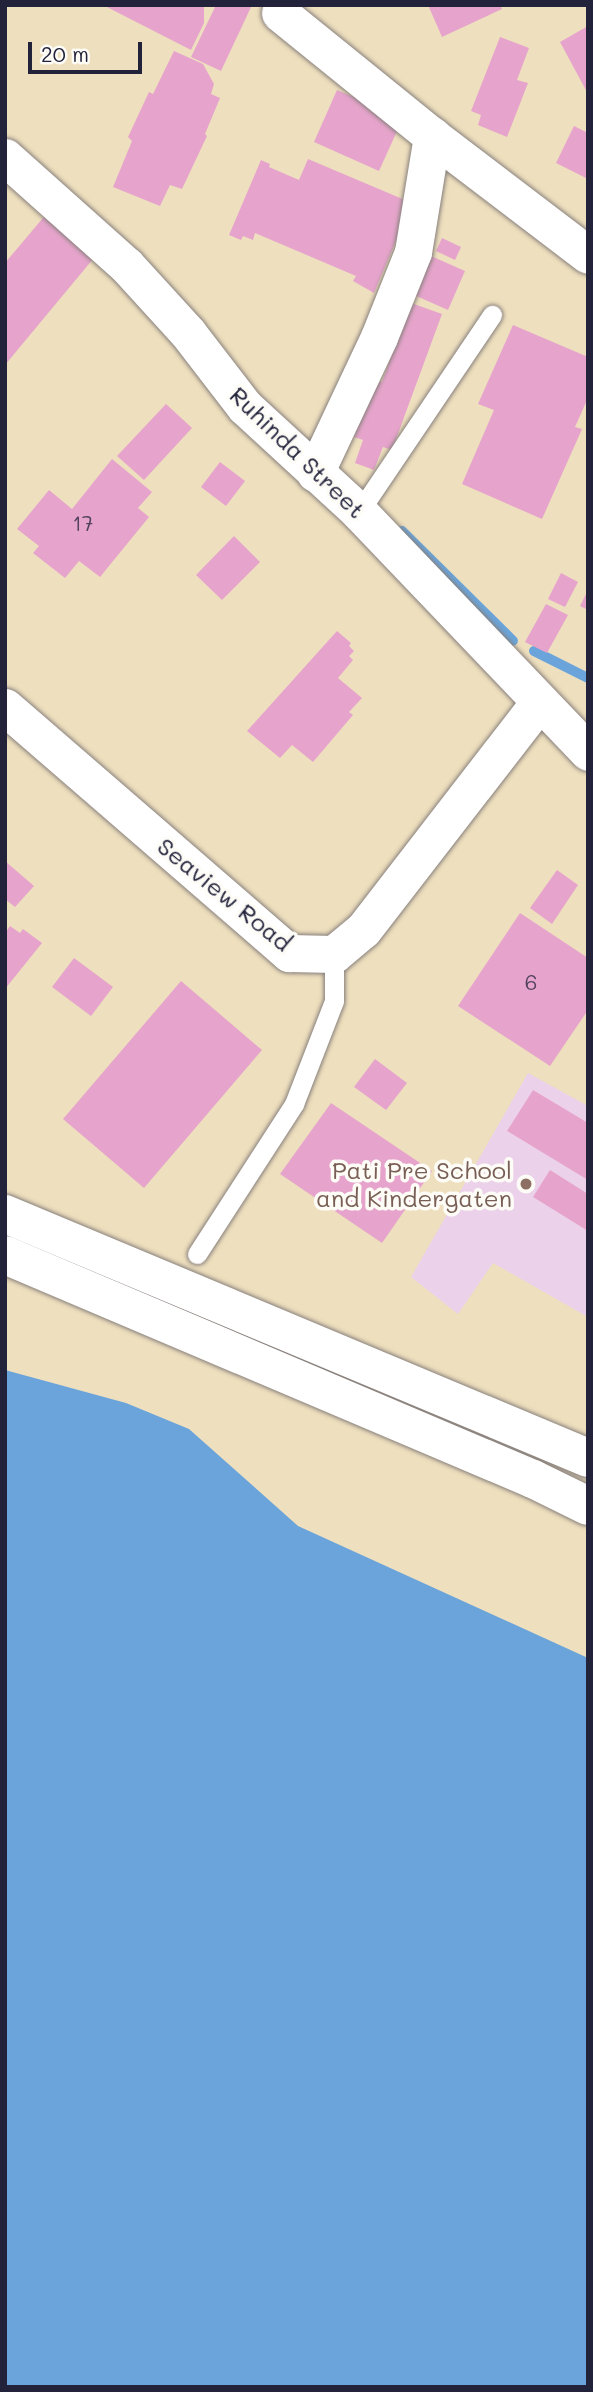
<!DOCTYPE html>
<html>
<head>
<meta charset="utf-8">
<style>
	body { margin:0 }
	#map { position:relative; width:593px; height:2392px; overflow:hidden; background:#eedfbe; font-family:Mali,sans-serif }
	div>[style] { position:absolute }
	.built>* { inset:0; background:#ecd1ea }
	.water>* { inset:0; background:#6aa4da }
	.stream>* { height:10px; margin:-5px; padding:0 5px; transform-origin:5px; border-radius:5px; background:#6aa4da }
	.building>* { inset:0; background:#e6a4cc }
	.roads { filter:drop-shadow(0 0 2px #88807c) drop-shadow(0 0 2px #88807c) }
	.service>* { height:19px; margin:-9.5px; padding:0 9.5px; transform-origin:9.5px; border-radius:9.5px; background:#fff }
	.minor>* { height:37px; margin:-18.5px; padding:0 18.5px; transform-origin:18.5px; border-radius:18.5px; background:#fff }
	.secondary>* { height:38px; margin:-19px; padding:0 19px; transform-origin:19px; border-radius:19px; background:#fff }
	.dots>* { width:19px; height:19px; translate:-50% -50%; box-sizing:border-box; border:4px solid #fdfcf7; border-radius:50% }
	span { translate:-50% -50%; white-space:nowrap; text-align:center; line-height:1.15; -webkit-text-stroke:7px #fdfcf7; paint-order:stroke }
	.number-label { font-size:21px; color:#53425f }
	.number-label span { -webkit-text-stroke-width:0 }
	.street-label { font-size:24px; color:#22223b }
	.education-label { font-size:24px; color:#785e54 }
	.right { translate:-100% -50%; text-align:right }
	.frame { position:absolute; inset:0; border:7px solid #22223b; pointer-events:none }
	.scale { position:absolute; left:28px; top:42px; width:114px; height:32px; box-sizing:border-box; border:4px solid #22223b; border-top:0; padding-left:9px; font-size:21px; line-height:24px; white-space:nowrap; color:#22223b; -webkit-text-stroke:5px #fdfcf7; paint-order:stroke }
</style>
</head>
<body>
<div id="map">
	<div class="built">
		<div style="clip-path:polygon(528px 1073px,588px 1106px,588px 1317px,493px 1263px,458px 1314px,411px 1277px)"></div>
	</div>
	<div class="water">
		<div style="clip-path:polygon(5px 1370px,126px 1403px,189px 1429px,298px 1526px,588px 1658px,588px 2387px,5px 2387px)"></div>
	</div>
	<div class="stream">
		<div style="left:402px;top:531px;width:156px;rotate:44.7deg"></div>
		<div style="left:534px;top:651px;width:60px;rotate:26.6deg"></div>
	</div>
	<div class="building">
		<div style="clip-path:polygon(103px 5px,204px 5px,204px 23px,191px 50px)"></div>
		<div style="clip-path:polygon(216px 5px,252px 5px,221px 71px,191px 57px)"></div>
		<div style="clip-path:polygon(428px 5px,500px 5px,502px 9px,442px 37px)"></div>
		<div style="clip-path:polygon(588px 26px,588px 94px,560px 42px)"></div>
		<div style="clip-path:polygon(500px 37px,529px 48px,517px 80px,528px 83px,507px 137px,478px 125px,481px 115px,471px 111px)"></div>
		<div style="clip-path:polygon(174px 51px,203px 64px,214px 84px,211px 94px,220px 98px,205px 134px,207px 136px,182px 189px,170px 185px,160px 206px,113px 187px,132px 141px,128px 137px,149px 92px,153px 94px)"></div>
		<div style="clip-path:polygon(337px 90px,403px 118px,379px 171px,314px 142px)"></div>
		<div style="clip-path:polygon(574px 126px,588px 133px,588px 179px,556px 163px)"></div>
		<div style="clip-path:polygon(308px 159px,412px 203px,374px 293px,353px 281px,356px 276px,255px 233px,253px 240px,243px 236px,241px 240px,229px 235px,261px 160px,270px 164px,269px 167px,299px 180px)"></div>
		<div style="clip-path:polygon(53px 206px,103px 247px,5px 365px,5px 263px)"></div>
		<div style="clip-path:polygon(442px 238px,461px 247px,455px 260px,436px 251px)"></div>
		<div style="clip-path:polygon(431px 256px,465px 271px,448px 310px,414px 295px)"></div>
		<div style="clip-path:polygon(411px 303px,442px 314px,392px 450px,383px 447px,374px 470px,355px 463px,363px 440px,354px 437px,375px 380px,382px 382px,391px 357px,385px 354px)"></div>
		<div style="clip-path:polygon(513px 325px,588px 357px,588px 398px,575px 427px,582px 429px,542px 519px,462px 484px,494px 410px,478px 404px)"></div>
		<div style="clip-path:polygon(166px 404px,192px 428px,144px 480px,117px 456px)"></div>
		<div style="clip-path:polygon(112px 459px,152px 492px,138px 508px,149px 517px,100px 577px,79px 561px,65px 578px,33px 553px,39px 546px,17px 529px,49px 490px,72px 509px)"></div>
		<div style="clip-path:polygon(220px 462px,245px 481px,226px 506px,201px 487px)"></div>
		<div style="clip-path:polygon(234px 536px,260px 562px,222px 600px,196px 575px)"></div>
		<div style="clip-path:polygon(561px 573px,578px 582px,565px 607px,548px 599px)"></div>
		<div style="clip-path:polygon(588px 590px,588px 610px,580px 606px)"></div>
		<div style="clip-path:polygon(546px 604px,568px 615px,547px 653px,525px 642px)"></div>
		<div style="clip-path:polygon(337px 631px,351px 643px,349px 646px,354px 651px,349px 656px,353px 660px,338px 678px,362px 698px,349px 712px,353px 715px,313px 762px,292px 745px,280px 758px,247px 731px)"></div>
		<div style="clip-path:polygon(5px 861px,34px 886px,15px 907px,5px 899px)"></div>
		<div style="clip-path:polygon(557px 870px,578px 885px,552px 924px,530px 908px)"></div>
		<div style="clip-path:polygon(520px 913px,588px 958px,588px 1010px,550px 1066px,458px 1006px)"></div>
		<div style="clip-path:polygon(10px 926px,20px 933px,23px 929px,42px 943px,5px 989px,5px 933px)"></div>
		<div style="clip-path:polygon(74px 958px,113px 987px,91px 1016px,52px 987px)"></div>
		<div style="clip-path:polygon(181px 981px,262px 1050px,144px 1188px,63px 1119px)"></div>
		<div style="clip-path:polygon(375px 1059px,407px 1083px,386px 1110px,354px 1087px)"></div>
		<div style="clip-path:polygon(533px 1090px,588px 1123px,588px 1180px,507px 1131px)"></div>
		<div style="clip-path:polygon(331px 1103px,432px 1171px,382px 1243px,280px 1174px)"></div>
		<div style="clip-path:polygon(550px 1170px,588px 1194px,588px 1231px,533px 1197px)"></div>
	</div>
	<div class="roads">
		<div class="service">
			<div style="left:359px;top:512px;width:238px;rotate:-56deg"></div>
			<div style="left:197px;top:1254px;width:179px;rotate:-57.1deg"></div>
			<div style="left:294px;top:1104px;width:110px;rotate:-68.8deg"></div>
			<div style="left:334px;top:1001px;width:47px;rotate:-90deg"></div>
		</div>
		<div class="minor">
			<div style="left:280px;top:13px;width:196px;rotate:39deg"></div>
			<div style="left:432px;top:136px;width:196px;rotate:37.3deg"></div>
			<div style="left:5px;top:157px;width:162px;rotate:41.8deg"></div>
			<div style="left:126px;top:265px;width:92px;rotate:47.6deg"></div>
			<div style="left:188px;top:333px;width:93px;rotate:52.4deg"></div>
			<div style="left:245px;top:407px;width:155px;rotate:42.6deg"></div>
			<div style="left:359px;top:512px;width:332px;rotate:46.3deg"></div>
			<div style="left:315px;top:473px;width:150px;rotate:-64.8deg"></div>
			<div style="left:379px;top:337px;width:92px;rotate:-68.2deg"></div>
			<div style="left:413px;top:252px;width:118px;rotate:-80.7deg"></div>
			<div style="left:5px;top:707px;width:376px;rotate:40.9deg"></div>
			<div style="left:289px;top:953px;width:45px;rotate:1.3deg"></div>
			<div style="left:334px;top:954px;width:38px;rotate:-40deg"></div>
			<div style="left:363px;top:930px;width:289px;rotate:-52.3deg"></div>
		</div>
		<div class="secondary">
			<div style="left:5px;top:1214px;width:632px;rotate:22.71deg"></div>
			<div style="left:5px;top:1255px;width:574px;rotate:22.99deg"></div>
			<div style="left:533px;top:1479px;width:61px;rotate:26.1deg"></div>
		</div>
	</div>
	<div class="dots">
		<div style="left:526px;top:1184px;background:#8d6e63"></div>
	</div>
	<div class="number-label">
		<span style="left:83px;top:523px">17</span>
		<span style="left:531px;top:982px">6</span>
	</div>
	<div class="street-label">
		<span style="left:298px;top:452px;rotate:44deg">Ruhinda Street</span>
		<span style="left:225px;top:894px;rotate:39deg">Seaview Road</span>
	</div>
	<div class="education-label">
		<span class="right" style="left:512px;top:1184px">Pati Pre School<br>and Kindergaten</span>
	</div>
	<div class="frame"></div>
	<div class="scale">20 m</div>
</div>
</body>
</html>
